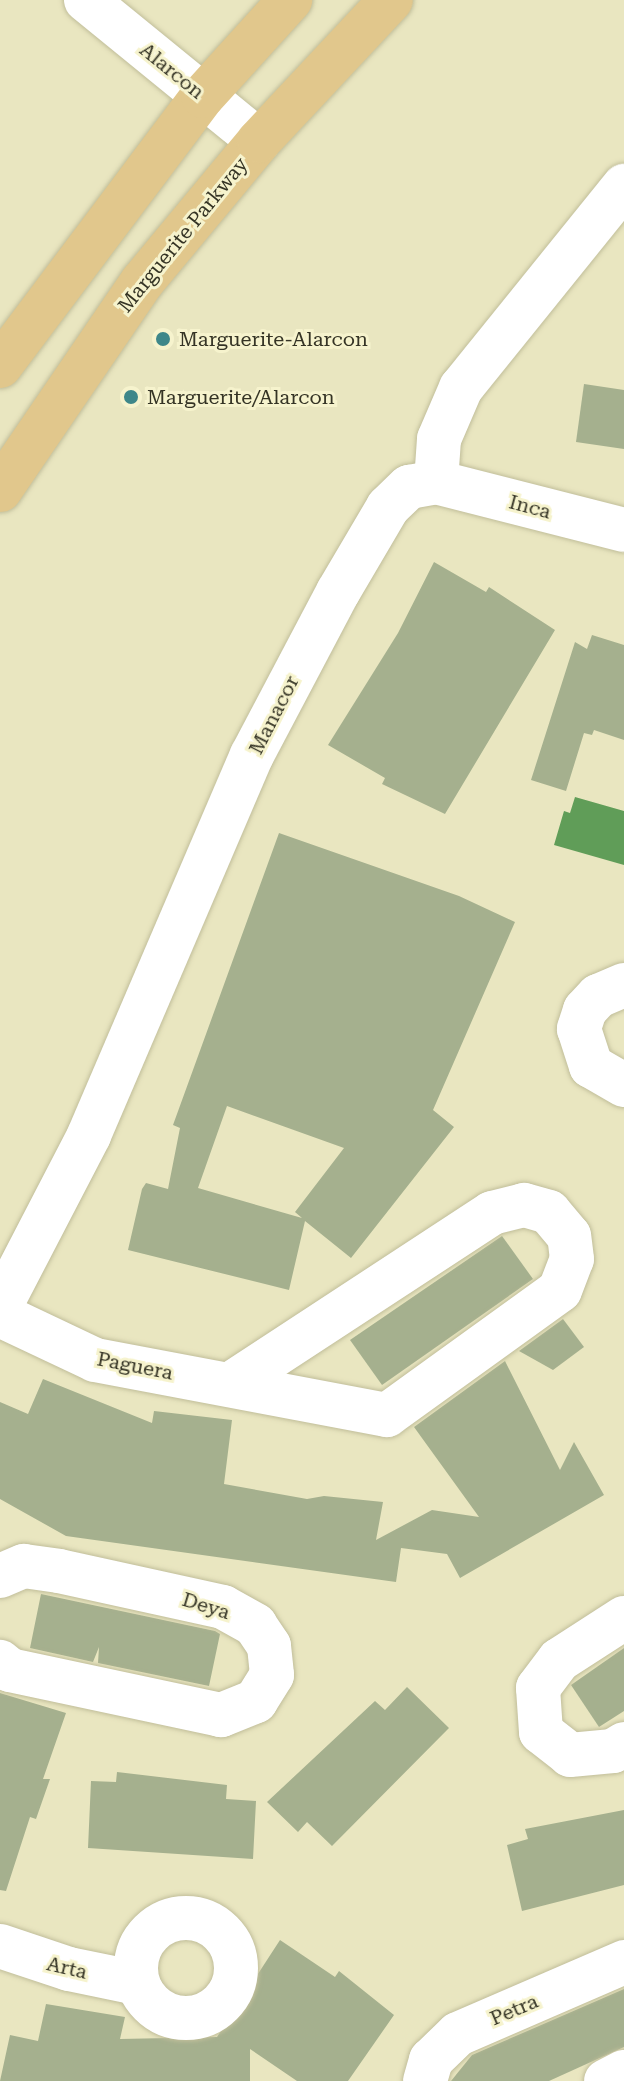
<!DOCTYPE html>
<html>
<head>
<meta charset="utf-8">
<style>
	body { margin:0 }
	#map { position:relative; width:624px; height:2081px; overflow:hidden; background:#e9e6c0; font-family:"Roboto Serif",serif }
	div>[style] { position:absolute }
	.water>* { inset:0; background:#609d58 }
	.building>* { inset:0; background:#a5b08e }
	.roads { filter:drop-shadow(0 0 2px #c1be9a) drop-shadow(0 0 2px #c1be9a) }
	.minor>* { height:44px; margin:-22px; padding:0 22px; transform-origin:22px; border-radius:22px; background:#fff }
	.minor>.ring { margin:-22px; padding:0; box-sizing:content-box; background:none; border:44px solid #fff; border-radius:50% }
	.primary>* { height:44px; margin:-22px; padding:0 22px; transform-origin:22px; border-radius:22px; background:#e1c78c }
	.dots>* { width:22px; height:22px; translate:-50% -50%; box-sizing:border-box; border:4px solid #f6f3cd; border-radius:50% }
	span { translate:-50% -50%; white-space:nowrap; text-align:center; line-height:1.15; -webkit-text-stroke:6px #f6f3cd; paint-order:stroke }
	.street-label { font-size:20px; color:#353425 }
	.poi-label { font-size:20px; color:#353425 }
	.left { translate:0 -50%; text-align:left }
</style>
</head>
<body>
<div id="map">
	<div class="water">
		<div style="clip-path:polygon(575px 797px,624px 811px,624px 865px,554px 845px,564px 811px,570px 813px)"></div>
	</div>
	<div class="building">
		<div style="clip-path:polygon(584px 384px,624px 390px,624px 449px,576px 442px)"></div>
		<div style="clip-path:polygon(434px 562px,486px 592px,489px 587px,555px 630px,445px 814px,382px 784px,385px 778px,328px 745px,398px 633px)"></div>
		<div style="clip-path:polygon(592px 635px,624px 645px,624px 740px,594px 730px,592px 735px,584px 733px,566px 791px,531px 780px,575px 642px,587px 649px)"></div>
		<div style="clip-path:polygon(evenodd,279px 833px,459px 896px,515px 922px,433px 1110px,454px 1127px,351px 1258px,305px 1221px,289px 1290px,128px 1250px,142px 1189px,146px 1183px,168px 1189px,180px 1128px,173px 1125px,279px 833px,227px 1106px,344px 1148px,295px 1212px,302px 1218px,198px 1188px,227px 1106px)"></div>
		<div style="clip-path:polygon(502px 1236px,533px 1279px,382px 1385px,350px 1340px)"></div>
		<div style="clip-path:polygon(563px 1319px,584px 1347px,553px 1370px,519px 1351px)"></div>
		<div style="clip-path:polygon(505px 1361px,560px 1470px,574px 1442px,604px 1495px,460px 1578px,447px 1554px,401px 1548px,396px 1582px,66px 1536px,0 1499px,0 1402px,28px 1414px,43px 1379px,152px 1423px,154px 1411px,232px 1420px,224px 1484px,307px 1499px,324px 1496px,383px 1502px,376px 1540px,432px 1510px,479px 1517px,414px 1427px)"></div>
		<div style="clip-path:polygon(41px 1594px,215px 1631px,220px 1634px,209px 1686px,98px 1663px,99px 1647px,93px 1662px,30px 1648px)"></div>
		<div style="clip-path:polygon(624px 1648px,624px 1711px,599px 1727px,571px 1685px)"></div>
		<div style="clip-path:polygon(407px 1687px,449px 1728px,332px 1846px,307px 1822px,298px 1832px,267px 1802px,375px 1701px,385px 1710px)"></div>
		<div style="clip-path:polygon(0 1693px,66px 1713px,43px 1779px,50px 1779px,36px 1819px,30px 1817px,6px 1891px,0 1890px)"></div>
		<div style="clip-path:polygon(117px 1772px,227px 1785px,226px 1799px,256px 1801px,253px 1859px,88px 1848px,91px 1781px,116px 1782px)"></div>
		<div style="clip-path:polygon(624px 1810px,624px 1885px,522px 1911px,507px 1845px,528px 1839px,525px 1829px)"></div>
		<div style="clip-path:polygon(280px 1940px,335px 1977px,339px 1971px,394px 2015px,348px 2081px,297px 2081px,250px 2049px,250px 2081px,0 2081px,10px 2035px,38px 2041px,46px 2004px,125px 2017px,120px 2039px,217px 2037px)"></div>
		<div style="clip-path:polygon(624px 1989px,624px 2047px,549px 2081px,451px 2081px,472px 2055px)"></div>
	</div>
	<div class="roads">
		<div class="minor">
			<div style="left:86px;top:0;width:223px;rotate:39.2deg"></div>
			<div style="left:436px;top:482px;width:194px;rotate:14.3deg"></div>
			<div style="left:624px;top:985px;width:28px;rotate:157deg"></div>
			<div style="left:598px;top:996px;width:19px;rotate:133deg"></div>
			<div style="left:585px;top:1010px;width:20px;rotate:108deg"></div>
			<div style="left:579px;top:1029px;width:39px;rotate:72deg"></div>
			<div style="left:591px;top:1066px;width:38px;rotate:30deg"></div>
			<div style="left:0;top:1307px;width:194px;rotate:-62.6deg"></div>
			<div style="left:89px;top:1135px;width:413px;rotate:-66.8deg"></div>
			<div style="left:252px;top:755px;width:184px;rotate:-62.2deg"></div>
			<div style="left:338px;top:592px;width:99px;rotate:-59.5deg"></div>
			<div style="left:388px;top:507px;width:29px;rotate:-44deg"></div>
			<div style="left:409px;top:487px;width:27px;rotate:-10deg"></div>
			<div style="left:436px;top:482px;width:43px;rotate:-86deg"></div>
			<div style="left:439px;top:439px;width:56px;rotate:-66.7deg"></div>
			<div style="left:461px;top:388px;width:260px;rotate:-51.1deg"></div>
			<div style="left:0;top:1315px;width:105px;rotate:25.3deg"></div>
			<div style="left:95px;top:1360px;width:297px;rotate:10.7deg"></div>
			<div style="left:387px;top:1415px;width:213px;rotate:-35.8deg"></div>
			<div style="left:560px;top:1290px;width:33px;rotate:-69deg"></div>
			<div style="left:572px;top:1259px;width:23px;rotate:-97deg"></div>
			<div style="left:569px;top:1236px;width:31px;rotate:-130deg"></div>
			<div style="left:549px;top:1212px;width:26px;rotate:-164deg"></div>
			<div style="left:524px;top:1205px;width:33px;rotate:166deg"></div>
			<div style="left:492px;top:1213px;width:312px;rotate:146.8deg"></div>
			<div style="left:0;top:1576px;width:26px;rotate:-23deg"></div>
			<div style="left:24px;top:1566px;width:35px;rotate:8deg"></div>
			<div style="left:59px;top:1571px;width:168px;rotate:12.4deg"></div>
			<div style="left:223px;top:1607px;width:37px;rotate:29deg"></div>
			<div style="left:255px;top:1625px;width:25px;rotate:56deg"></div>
			<div style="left:269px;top:1646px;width:29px;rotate:84deg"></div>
			<div style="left:272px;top:1675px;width:31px;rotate:122deg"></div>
			<div style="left:256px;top:1701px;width:38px;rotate:158deg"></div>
			<div style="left:221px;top:1715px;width:216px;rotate:-168deg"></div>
			<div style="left:10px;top:1670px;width:13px;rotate:-141deg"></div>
			<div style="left:624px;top:1618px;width:77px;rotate:147.1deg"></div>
			<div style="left:559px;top:1660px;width:35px;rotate:127deg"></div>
			<div style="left:538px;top:1688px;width:44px;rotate:86.1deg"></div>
			<div style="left:541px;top:1732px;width:37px;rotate:38deg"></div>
			<div style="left:570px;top:1755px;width:43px;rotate:-5.3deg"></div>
			<div style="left:613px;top:1751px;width:13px;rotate:-32deg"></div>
			<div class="ring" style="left:136px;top:1918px;width:56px;height:56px"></div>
			<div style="left:0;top:1946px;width:73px;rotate:18.4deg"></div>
			<div style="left:69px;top:1969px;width:69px;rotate:11.6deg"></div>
			<div style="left:425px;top:2081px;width:22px;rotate:-74deg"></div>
			<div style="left:431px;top:2060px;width:37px;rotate:-44deg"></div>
			<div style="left:458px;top:2034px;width:181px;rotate:-23.4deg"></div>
			<div style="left:606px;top:2081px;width:20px;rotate:-27deg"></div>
		</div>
		<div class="primary">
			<div style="left:0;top:366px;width:338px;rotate:-53.1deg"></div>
			<div style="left:203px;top:96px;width:130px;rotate:-47.8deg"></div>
			<div style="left:0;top:490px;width:252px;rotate:-55.7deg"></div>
			<div style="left:142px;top:282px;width:183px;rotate:-50.3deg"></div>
			<div style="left:259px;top:141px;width:193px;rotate:-46.9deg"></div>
		</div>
	</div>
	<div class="dots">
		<div style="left:163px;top:339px;background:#3e8789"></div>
		<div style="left:131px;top:397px;background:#3e8789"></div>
	</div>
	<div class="street-label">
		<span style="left:172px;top:71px;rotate:39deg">Alarcon</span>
		<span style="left:183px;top:235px;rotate:-51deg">Marguerite Parkway</span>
		<span style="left:530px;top:507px;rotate:15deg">Inca</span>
		<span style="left:274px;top:715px;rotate:-63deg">Manacor</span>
		<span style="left:135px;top:1366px;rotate:11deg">Paguera</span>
		<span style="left:206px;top:1606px;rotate:17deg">Deya</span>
		<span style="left:67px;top:1968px;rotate:13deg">Arta</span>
		<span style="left:514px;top:2010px;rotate:-23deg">Petra</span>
	</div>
	<div class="poi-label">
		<span class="left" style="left:179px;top:339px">Marguerite-Alarcon</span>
		<span class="left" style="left:147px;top:397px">Marguerite/Alarcon</span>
	</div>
</div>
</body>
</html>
